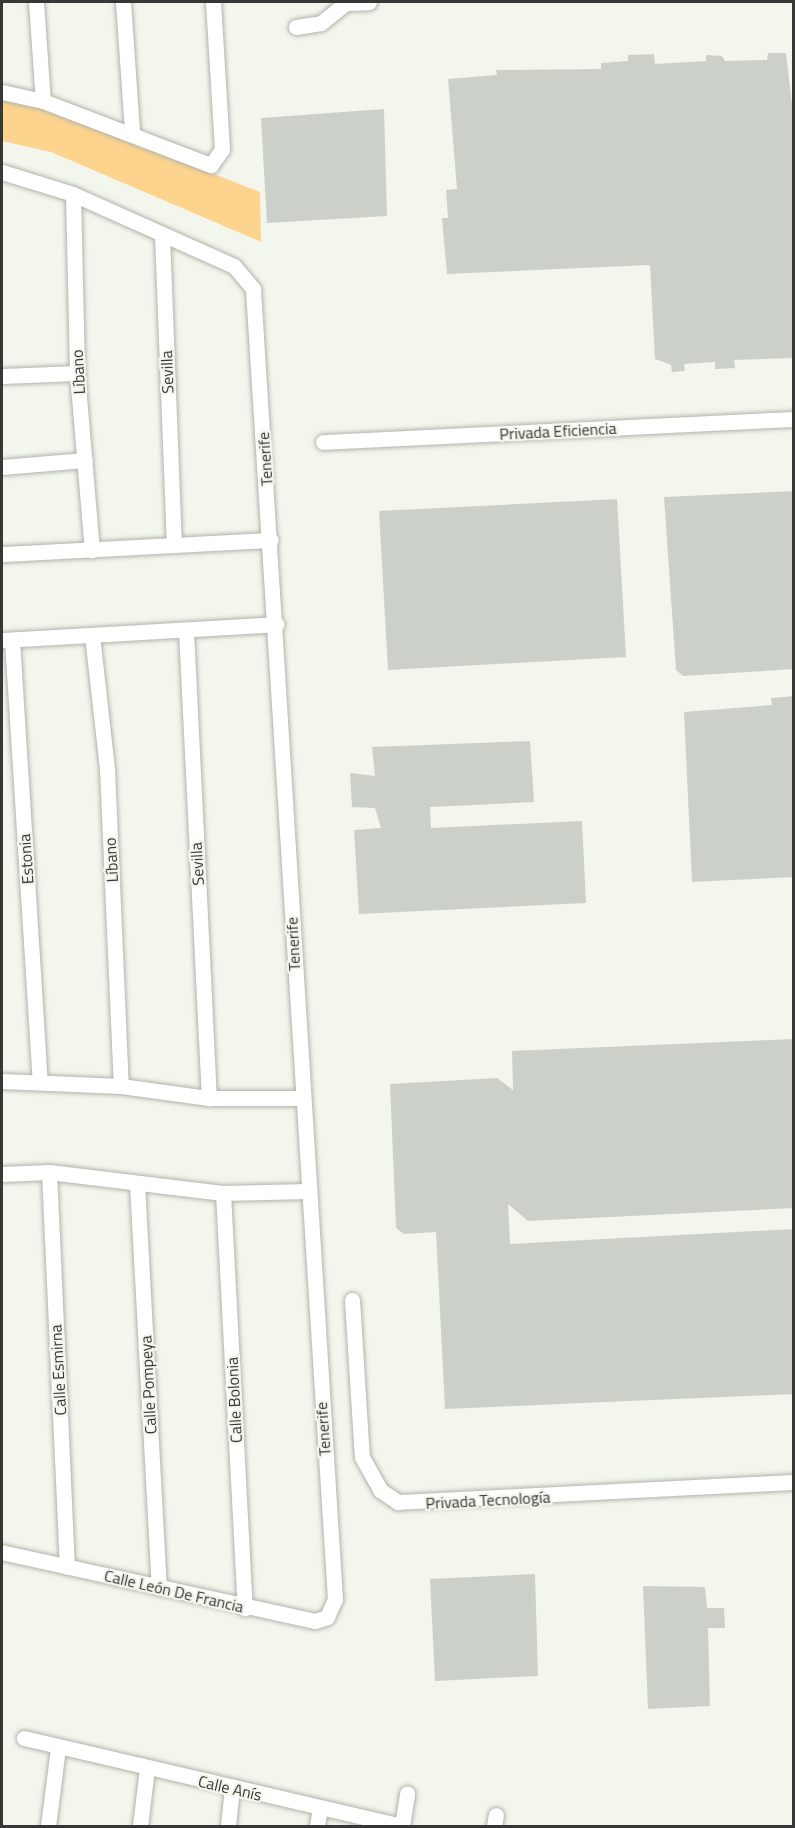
<!DOCTYPE html>
<html>
<head>
<meta charset="utf-8">
<style>
	body { margin:0 }
	#map { position:relative; width:795px; height:1828px; overflow:hidden; background:#f3f6ed; font-family:"Titillium Web",sans-serif }
	div>[style] { position:absolute }
	.green>* { inset:0; background:#fcd48e }
	.building>* { inset:0; background:#cbd1c9 }
	.roads { filter:drop-shadow(0 0 2px #b2b4ac) drop-shadow(0 0 2px #b2b4ac) }
	.street>* { height:15px; margin:-7.5px; padding:0 7.5px; transform-origin:7.5px; border-radius:7.5px; background:#fff }
	span { translate:-50% -50%; white-space:nowrap; text-align:center; line-height:1.15; -webkit-text-stroke:4.5px #f3f6ed; paint-order:stroke }
	.street-label { font-size:16px; color:#373835 }
	.frame { position:absolute; inset:0; border:3px solid #373835; pointer-events:none }
</style>
</head>
<body>
<div id="map">
	<div class="green">
		<div style="clip-path:polygon(2px 100px,41px 106px,260px 192px,261px 242px,51px 152px,2px 141px)"></div>
	</div>
	<div class="building">
		<div style="clip-path:polygon(768px 53px,786px 53px,794px 122px,794px 358px,734px 360px,735px 368px,715px 369px,715px 362px,684px 364px,685px 371px,672px 372px,671px 365px,655px 359px,650px 265px,447px 274px,442px 218px,448px 218px,446px 190px,457px 189px,448px 79px,497px 75px,496px 70px,601px 69px,601px 63px,628px 61px,628px 55px,654px 54px,655px 64px,706px 61px,706px 55px,722px 56px,725px 61px,767px 60px)"></div>
		<div style="clip-path:polygon(384px 109px,387px 216px,267px 223px,261px 118px)"></div>
		<div style="clip-path:polygon(794px 491px,794px 669px,683px 676px,676px 670px,664px 497px)"></div>
		<div style="clip-path:polygon(617px 499px,626px 657px,388px 670px,379px 511px)"></div>
		<div style="clip-path:polygon(794px 696px,794px 877px,692px 882px,684px 712px,772px 705px,771px 698px)"></div>
		<div style="clip-path:polygon(530px 741px,534px 802px,430px 807px,431px 828px,582px 821px,586px 903px,359px 914px,354px 830px,381px 828px,375px 808px,352px 807px,350px 773px,375px 776px,372px 747px)"></div>
		<div style="clip-path:polygon(794px 1039px,794px 1208px,528px 1221px,508px 1204px,510px 1244px,794px 1229px,794px 1394px,445px 1409px,436px 1232px,404px 1234px,396px 1228px,390px 1084px,497px 1078px,513px 1090px,512px 1051px)"></div>
		<div style="clip-path:polygon(535px 1574px,538px 1676px,435px 1681px,430px 1579px)"></div>
		<div style="clip-path:polygon(643px 1586px,705px 1587px,707px 1608px,724px 1608px,725px 1628px,708px 1628px,710px 1706px,648px 1709px)"></div>
	</div>
	<div class="roads">
		<div class="street">
			<div style="left:36px;top:2px;width:99px;rotate:86deg"></div>
			<div style="left:123px;top:2px;width:130px;rotate:86deg"></div>
			<div style="left:296px;top:27px;width:25px;rotate:-9deg"></div>
			<div style="left:321px;top:23px;width:32px;rotate:-39deg"></div>
			<div style="left:346px;top:3px;width:23px;rotate:-2deg"></div>
			<div style="left:2px;top:92px;width:42px;rotate:12.4deg"></div>
			<div style="left:43px;top:101px;width:180px;rotate:20.9deg"></div>
			<div style="left:211px;top:165px;width:19px;rotate:-55deg"></div>
			<div style="left:222px;top:149px;width:147px;rotate:-93.5deg"></div>
			<div style="left:2px;top:172px;width:74px;rotate:17.2deg"></div>
			<div style="left:73px;top:194px;width:176px;rotate:24.1deg"></div>
			<div style="left:234px;top:266px;width:30px;rotate:50deg"></div>
			<div style="left:253px;top:289px;width:1313px;rotate:86.42deg"></div>
			<div style="left:335px;top:1599px;width:20px;rotate:114deg"></div>
			<div style="left:327px;top:1617px;width:13px;rotate:162deg"></div>
			<div style="left:315px;top:1621px;width:321px;rotate:-167.6deg"></div>
			<div style="left:73px;top:194px;width:179px;rotate:88.7deg"></div>
			<div style="left:77px;top:373px;width:178px;rotate:85.2deg"></div>
			<div style="left:162px;top:235px;width:309px;rotate:87.8deg"></div>
			<div style="left:2px;top:376px;width:75px;rotate:-2.3deg"></div>
			<div style="left:323px;top:442px;width:472px;rotate:-2.8deg"></div>
			<div style="left:2px;top:467px;width:83px;rotate:-4.8deg"></div>
			<div style="left:2px;top:554px;width:269px;rotate:-3deg"></div>
			<div style="left:186px;top:630px;width:469px;rotate:87.2deg"></div>
			<div style="left:92px;top:635px;width:135px;rotate:83.6deg"></div>
			<div style="left:107px;top:769px;width:317px;rotate:87.5deg"></div>
			<div style="left:2px;top:640px;width:275px;rotate:-3.3deg"></div>
			<div style="left:12px;top:640px;width:440px;rotate:86.4deg"></div>
			<div style="left:2px;top:1081px;width:119px;rotate:2.4deg"></div>
			<div style="left:121px;top:1086px;width:89px;rotate:7.8deg"></div>
			<div style="left:209px;top:1098px;width:92px"></div>
			<div style="left:49px;top:1172px;width:395px;rotate:87.4deg"></div>
			<div style="left:2px;top:1174px;width:47px;rotate:-2.4deg"></div>
			<div style="left:49px;top:1172px;width:175px;rotate:6.9deg"></div>
			<div style="left:223px;top:1193px;width:84px;rotate:-1.4deg"></div>
			<div style="left:137px;top:1184px;width:404px;rotate:86.9deg"></div>
			<div style="left:223px;top:1193px;width:416px;rotate:87deg"></div>
			<div style="left:352px;top:1300px;width:157px;rotate:86.4deg"></div>
			<div style="left:362px;top:1457px;width:38px;rotate:61deg"></div>
			<div style="left:380px;top:1490px;width:22px;rotate:34deg"></div>
			<div style="left:398px;top:1502px;width:397px;rotate:-2.9deg"></div>
			<div style="left:24px;top:1738px;width:388px;rotate:13.1deg"></div>
			<div style="left:48px;top:1826px;width:79px;rotate:-82.7deg"></div>
			<div style="left:140px;top:1826px;width:58px;rotate:-83.1deg"></div>
			<div style="left:228px;top:1826px;width:37px;rotate:-84deg"></div>
			<div style="left:317px;top:1826px;width:18px;rotate:-81deg"></div>
			<div style="left:402px;top:1826px;width:33px;rotate:-81deg"></div>
			<div style="left:494px;top:1826px;width:11px;rotate:-80deg"></div>
		</div>
	</div>
	<div class="street-label">
		<span style="left:78px;top:372px;rotate:-93deg">Líbano</span>
		<span style="left:167px;top:372px;rotate:-92deg">Sevilla</span>
		<span style="left:558px;top:431px;rotate:-3deg">Privada Eficiencia</span>
		<span style="left:265px;top:459px;rotate:-94deg">Tenerife</span>
		<span style="left:26px;top:859px;rotate:-94deg">Estonia</span>
		<span style="left:111px;top:860px;rotate:-93deg">Líbano</span>
		<span style="left:197px;top:864px;rotate:-93deg">Sevilla</span>
		<span style="left:293px;top:944px;rotate:-93deg">Tenerife</span>
		<span style="left:58px;top:1370px;rotate:-93deg">Calle Esmirna</span>
		<span style="left:148px;top:1385px;rotate:-93deg">Calle Pompeya</span>
		<span style="left:234px;top:1400px;rotate:-93deg">Calle Bolonia</span>
		<span style="left:323px;top:1429px;rotate:-94deg">Tenerife</span>
		<span style="left:488px;top:1500px;rotate:-3deg">Privada Tecnología</span>
		<span style="left:174px;top:1591px;rotate:13deg">Calle León De Francia</span>
		<span style="left:230px;top:1788px;rotate:13deg">Calle Anís</span>
	</div>
	<div class="frame"></div>
</div>
</body>
</html>
